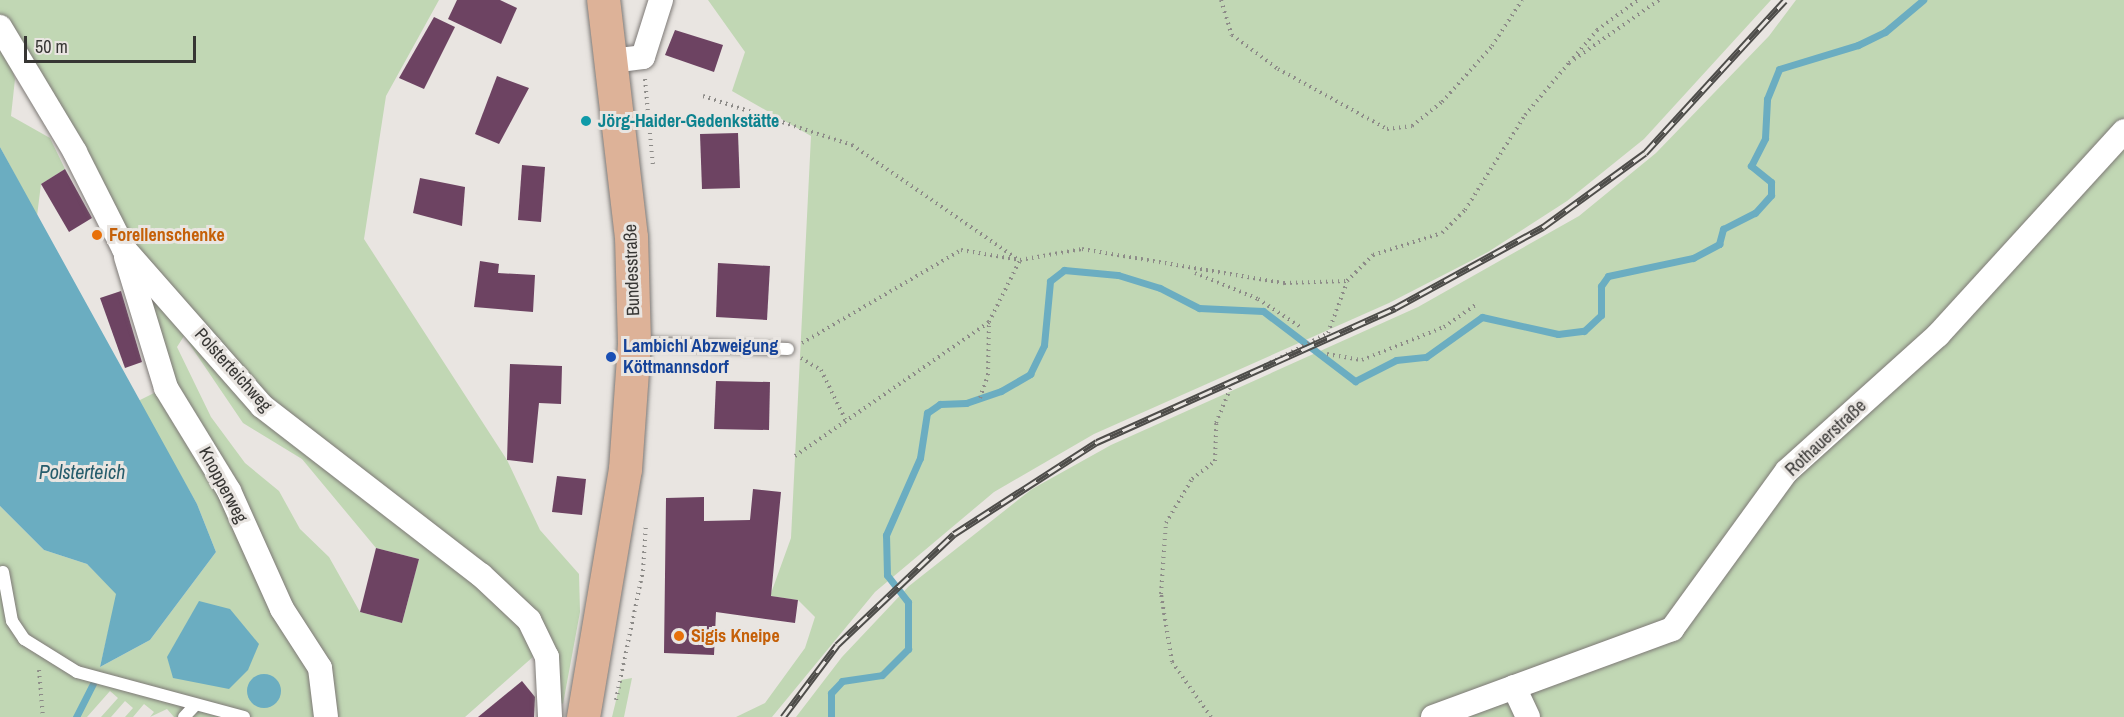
<!DOCTYPE html>
<html>
<head>
<meta charset="utf-8">
<style>
	body { margin:0 }
	#map { position:relative; width:2124px; height:717px; overflow:hidden; background:#e9e5e1; font-family:"Archivo Narrow",sans-serif }
	div>[style] { position:absolute }
	.green>* { inset:0; background:#c1d7b4 }
	.water>* { inset:0; background:#6badc1 }
	.round { border-radius:50% }
	.stream>* { height:7px; margin:-3.5px; padding:0 3.5px; transform-origin:3.5px; border-radius:3.5px; background:#6badc1 }
	.building>* { inset:0; background:#6d4362 }
	.path>* { height:4px; margin-top:-2px; transform-origin:0; background:repeating-linear-gradient(90deg,#8d8b88 0 1.5px,transparent 0 6px) }
	.roads { filter:drop-shadow(0 0 2px #7d7976) drop-shadow(0 0 2px #7d7976) }
	.lane>* { height:12px; margin:-6px; padding:0 6px; transform-origin:6px; border-radius:6px; background:#fff }
	.street>* { height:24px; margin:-12px; padding:0 12px; transform-origin:12px; border-radius:12px; background:#fff }
	.primary>* { height:33px; margin:-16.5px; padding:0 16.5px; transform-origin:16.5px; border-radius:16.5px; background:#ddb298 }
	.rail>* { height:7px; margin-top:-3.5px; transform-origin:0; background:repeating-linear-gradient(90deg,#e9e5e1 0 14px,#4e4d4a 0 28px); box-sizing:border-box; border-block:2px solid #4e4d4a }
	.dots>* { width:16px; height:16px; translate:-50% -50%; box-sizing:border-box; border:3px solid #e9e5e1; border-radius:50% }
	span { translate:-50% -50%; white-space:nowrap; text-align:center; line-height:1.15; -webkit-text-stroke:6px #e9e5e1; paint-order:stroke }
	.culture-label { font-size:18px; color:#0d838f; font-weight:700 }
	.left { translate:0 -50%; text-align:left }
	.food-label { font-size:18px; color:#c56008; font-weight:700 }
	.street-label { font-size:18px; color:#373634 }
	.transit-label { font-size:18px; color:#164399; font-weight:700 }
	.water-label { font-size:20px; color:#275d6c; font-style:italic }
	.scale { position:absolute; left:24px; top:36px; width:172px; height:27px; box-sizing:border-box; border:3px solid #373634; border-top:0; padding-left:8px; font-size:18px; line-height:21px; white-space:nowrap; color:#373634; -webkit-text-stroke:4px #e9e5e1; paint-order:stroke }
</style>
</head>
<body>
<div id="map">
	<div class="green">
		<div style="clip-path:polygon(evenodd,0 0,439px 0,386px 96px,364px 239px,507px 460px,540px 530px,579px 574px,580px 612px,563px 704px,552px 696px,543px 648px,465px 717px,174px 717px,167px 709px,150px 717px,154px 712px,144px 704px,133px 717px,125px 717px,133px 708px,125px 701px,111px 717px,101px 717px,118px 698px,110px 691px,87px 717px,0 717px,0 506px,44px 550px,87px 564px,117px 594px,100px 667px,150px 640px,216px 552px,197px 504px,138px 401px,166px 387px,143px 312px,1px 30px,15px 79px,11px 116px,50px 138px,65px 169px,41px 184px,37px 216px,0 147px,0 0,184px 336px,243px 423px,302px 459px,376px 548px,419px 559px,402px 623px,360px 612px,329px 557px,300px 529px,279px 491px,245px 463px,211px 417px,177px 347px,184px 336px)"></div>
		<div style="clip-path:polygon(708px 0,1771px 0,1644px 139px,1567px 201px,1488px 252px,1389px 303px,1094px 434px,994px 492px,875px 592px,772px 717px,736px 717px,765px 703px,805px 648px,815px 617px,798px 600px,770px 596px,791px 538px,811px 136px,732px 91px,745px 52px)"></div>
		<div style="clip-path:polygon(1796px 0,2124px 0,2124px 717px,796px 717px,842px 657px,909px 586px,1032px 489px,1111px 445px,1418px 307px,1579px 216px,1656px 153px,1769px 36px)"></div>
		<div style="clip-path:polygon(632px 678px,624px 717px,612px 717px,621px 680px)"></div>
	</div>
	<div class="water">
		<div style="clip-path:polygon(0 147px,197px 504px,216px 552px,150px 640px,100px 667px,116px 594px,87px 564px,44px 550px,0 506px)"></div>
		<div style="clip-path:polygon(199px 601px,230px 609px,259px 644px,248px 670px,229px 689px,173px 678px,167px 657px)"></div>
		<div class="round" style="left:247px;top:674px;width:34px;height:34px"></div>
	</div>
	<div class="stream">
		<div style="left:76px;top:717px;width:37px;rotate:-63deg"></div>
		<div style="left:831px;top:717px;width:24px;rotate:-90deg"></div>
		<div style="left:831px;top:693px;width:16px;rotate:-47deg"></div>
		<div style="left:842px;top:681px;width:40px;rotate:-8.5deg"></div>
		<div style="left:882px;top:675px;width:37px;rotate:-45deg"></div>
		<div style="left:908px;top:649px;width:47px;rotate:-90deg"></div>
		<div style="left:908px;top:602px;width:34px;rotate:-128deg"></div>
		<div style="left:887px;top:575px;width:40px;rotate:-91.4deg"></div>
		<div style="left:886px;top:535px;width:84px;rotate:-66.2deg"></div>
		<div style="left:920px;top:458px;width:46px;rotate:-81.2deg"></div>
		<div style="left:927px;top:413px;width:16px;rotate:-35deg"></div>
		<div style="left:940px;top:404px;width:26px;rotate:-2deg"></div>
		<div style="left:966px;top:403px;width:37px;rotate:-19deg"></div>
		<div style="left:1001px;top:391px;width:34px;rotate:-30deg"></div>
		<div style="left:1030px;top:374px;width:32px;rotate:-64deg"></div>
		<div style="left:1044px;top:345px;width:64px;rotate:-84.6deg"></div>
		<div style="left:1050px;top:281px;width:18px;rotate:-38deg"></div>
		<div style="left:1064px;top:270px;width:54px;rotate:5.3deg"></div>
		<div style="left:1118px;top:275px;width:44px;rotate:17.2deg"></div>
		<div style="left:1160px;top:288px;width:44px;rotate:27.1deg"></div>
		<div style="left:1199px;top:308px;width:64px;rotate:2.7deg"></div>
		<div style="left:1263px;top:311px;width:116px;rotate:37.3deg"></div>
		<div style="left:1355px;top:381px;width:46px;rotate:-27.1deg"></div>
		<div style="left:1396px;top:360px;width:30px;rotate:-6deg"></div>
		<div style="left:1426px;top:357px;width:69px;rotate:-35.5deg"></div>
		<div style="left:1482px;top:317px;width:78px;rotate:12.6deg"></div>
		<div style="left:1558px;top:334px;width:26px;rotate:-7deg"></div>
		<div style="left:1584px;top:331px;width:23px;rotate:-43deg"></div>
		<div style="left:1601px;top:315px;width:29px;rotate:-90deg"></div>
		<div style="left:1601px;top:286px;width:12px;rotate:-55deg"></div>
		<div style="left:1608px;top:276px;width:87px;rotate:-12deg"></div>
		<div style="left:1693px;top:258px;width:30px;rotate:-28deg"></div>
		<div style="left:1719px;top:244px;width:16px;rotate:-75deg"></div>
		<div style="left:1723px;top:229px;width:36px;rotate:-27deg"></div>
		<div style="left:1755px;top:213px;width:24px;rotate:-48deg"></div>
		<div style="left:1771px;top:195px;width:13px;rotate:-90deg"></div>
		<div style="left:1771px;top:182px;width:26px;rotate:-141deg"></div>
		<div style="left:1751px;top:166px;width:31px;rotate:-63deg"></div>
		<div style="left:1765px;top:138px;width:39px;rotate:-87deg"></div>
		<div style="left:1767px;top:99px;width:32px;rotate:-68deg"></div>
		<div style="left:1779px;top:69px;width:83px;rotate:-16.9deg"></div>
		<div style="left:1858px;top:45px;width:30px;rotate:-26deg"></div>
		<div style="left:1885px;top:32px;width:50px;rotate:-40.1deg"></div>
	</div>
	<div class="building">
		<div style="clip-path:polygon(457px 0,500px 0,517px 8px,501px 44px,448px 19px)"></div>
		<div style="clip-path:polygon(434px 17px,455px 27px,424px 89px,399px 78px)"></div>
		<div style="clip-path:polygon(675px 30px,723px 45px,714px 72px,665px 55px)"></div>
		<div style="clip-path:polygon(497px 76px,529px 88px,499px 144px,475px 134px)"></div>
		<div style="clip-path:polygon(738px 133px,740px 188px,702px 189px,700px 134px)"></div>
		<div style="clip-path:polygon(522px 165px,545px 167px,541px 222px,518px 220px)"></div>
		<div style="clip-path:polygon(65px 169px,92px 218px,69px 232px,41px 184px)"></div>
		<div style="clip-path:polygon(420px 178px,465px 187px,462px 226px,413px 213px)"></div>
		<div style="clip-path:polygon(480px 261px,499px 264px,498px 273px,535px 275px,533px 312px,474px 307px)"></div>
		<div style="clip-path:polygon(718px 263px,770px 266px,767px 320px,716px 317px)"></div>
		<div style="clip-path:polygon(121px 291px,142px 362px,125px 368px,100px 298px)"></div>
		<div style="clip-path:polygon(510px 364px,562px 366px,561px 404px,539px 403px,533px 463px,507px 460px)"></div>
		<div style="clip-path:polygon(716px 381px,770px 382px,769px 430px,714px 429px)"></div>
		<div style="clip-path:polygon(557px 476px,586px 479px,582px 515px,552px 512px)"></div>
		<div style="clip-path:polygon(753px 489px,781px 492px,771px 596px,798px 600px,795px 623px,716px 612px,714px 655px,664px 653px,666px 498px,704px 497px,704px 521px,750px 520px)"></div>
		<div style="clip-path:polygon(376px 548px,419px 559px,402px 623px,360px 612px)"></div>
		<div style="clip-path:polygon(522px 681px,535px 697px,534px 717px,478px 717px)"></div>
	</div>
	<div class="path">
		<div style="left:1221px;top:0;width:37px;rotate:73deg"></div>
		<div style="left:1232px;top:35px;width:57px;rotate:36.5deg"></div>
		<div style="left:1278px;top:69px;width:124px;rotate:28.8deg"></div>
		<div style="left:1387px;top:129px;width:25px;rotate:-7deg"></div>
		<div style="left:1412px;top:126px;width:38px;rotate:-39deg"></div>
		<div style="left:1442px;top:102px;width:75px;rotate:-48.2deg"></div>
		<div style="left:1492px;top:46px;width:55px;rotate:-56.9deg"></div>
		<div style="left:1573px;top:58px;width:37px;rotate:-49deg"></div>
		<div style="left:1597px;top:30px;width:51px;rotate:-36.2deg"></div>
		<div style="left:645px;top:79px;width:88px;rotate:84.8deg"></div>
		<div style="left:703px;top:96px;width:157px;rotate:18.2deg"></div>
		<div style="left:852px;top:145px;width:203px;rotate:34.6deg"></div>
		<div style="left:1195px;top:273px;width:68px;rotate:22.4deg"></div>
		<div style="left:1258px;top:299px;width:53px;rotate:33.4deg"></div>
		<div style="left:802px;top:343px;width:184px;rotate:-30.3deg"></div>
		<div style="left:961px;top:250px;width:60px;rotate:9.6deg"></div>
		<div style="left:1020px;top:260px;width:63px;rotate:-10.1deg"></div>
		<div style="left:1082px;top:249px;width:205px;rotate:9.6deg"></div>
		<div style="left:1284px;top:283px;width:63px;rotate:-1.8deg"></div>
		<div style="left:1347px;top:281px;width:37px;rotate:-45deg"></div>
		<div style="left:1373px;top:255px;width:72px;rotate:-17.7deg"></div>
		<div style="left:1442px;top:233px;width:33px;rotate:-45deg"></div>
		<div style="left:1465px;top:210px;width:112px;rotate:-57.7deg"></div>
		<div style="left:1525px;top:115px;width:68px;rotate:-49.8deg"></div>
		<div style="left:1569px;top:63px;width:110px;rotate:-35deg"></div>
		<div style="left:1327px;top:354px;width:36px;rotate:10deg"></div>
		<div style="left:1362px;top:360px;width:88px;rotate:-21.9deg"></div>
		<div style="left:1444px;top:327px;width:39px;rotate:-35deg"></div>
		<div style="left:801px;top:358px;width:23px;rotate:31deg"></div>
		<div style="left:821px;top:370px;width:55px;rotate:63.9deg"></div>
		<div style="left:980px;top:398px;width:24px;rotate:-71deg"></div>
		<div style="left:988px;top:375px;width:53px;rotate:-88.9deg"></div>
		<div style="left:989px;top:322px;width:69px;rotate:-63.4deg"></div>
		<div style="left:795px;top:456px;width:236px;rotate:-34.6deg"></div>
		<div style="left:39px;top:670px;width:47px;rotate:85.1deg"></div>
		<div style="left:616px;top:700px;width:132px;rotate:-78.2deg"></div>
		<div style="left:643px;top:571px;width:46px;rotate:-86.3deg"></div>
		<div style="left:1211px;top:717px;width:67px;rotate:-125.3deg"></div>
		<div style="left:1172px;top:662px;width:69px;rotate:-99.2deg"></div>
		<div style="left:1161px;top:594px;width:71px;rotate:-86deg"></div>
		<div style="left:1166px;top:523px;width:51px;rotate:-59.4deg"></div>
		<div style="left:1192px;top:479px;width:29px;rotate:-38deg"></div>
		<div style="left:1215px;top:461px;width:38px;rotate:-88deg"></div>
		<div style="left:1216px;top:423px;width:44px;rotate:-67.5deg"></div>
		<div style="left:1233px;top:382px;width:107px;rotate:-27.3deg"></div>
		<div style="left:1328px;top:333px;width:54px;rotate:-69.6deg"></div>
	</div>
	<div class="roads">
		<div class="lane">
			<div style="left:636px;top:343px;width:152px;rotate:2.3deg"></div>
			<div style="left:3px;top:572px;width:50px;rotate:79.6deg"></div>
			<div style="left:12px;top:621px;width:22px;rotate:56deg"></div>
			<div style="left:24px;top:639px;width:62px;rotate:31.9deg"></div>
			<div style="left:77px;top:672px;width:173px;rotate:15.1deg"></div>
			<div style="left:184px;top:717px;width:16px;rotate:-47deg"></div>
		</div>
		<div class="street">
			<div style="left:0;top:27px;width:146px;rotate:59deg"></div>
			<div style="left:75px;top:152px;width:109px;rotate:63.2deg"></div>
			<div style="left:124px;top:249px;width:209px;rotate:48.7deg"></div>
			<div style="left:262px;top:406px;width:277px;rotate:37.7deg"></div>
			<div style="left:481px;top:575px;width:66px;rotate:43.2deg"></div>
			<div style="left:529px;top:620px;width:41px;rotate:64.1deg"></div>
			<div style="left:547px;top:657px;width:60px;rotate:87.1deg"></div>
			<div style="left:611px;top:61px;width:32px;rotate:-7deg"></div>
			<div style="left:643px;top:57px;width:60px;rotate:-72.5deg"></div>
			<div style="left:126px;top:257px;width:137px;rotate:73deg"></div>
			<div style="left:166px;top:388px;width:121px;rotate:58.5deg"></div>
			<div style="left:229px;top:491px;width:129px;rotate:65.8deg"></div>
			<div style="left:282px;top:609px;width:70px;rotate:57.2deg"></div>
			<div style="left:320px;top:668px;width:49px;rotate:83deg"></div>
			<div style="left:1514px;top:687px;width:33px;rotate:65deg"></div>
			<div style="left:1433px;top:717px;width:255px;rotate:-20.2deg"></div>
			<div style="left:1672px;top:629px;width:195px;rotate:-54deg"></div>
			<div style="left:1787px;top:471px;width:203px;rotate:-42deg"></div>
			<div style="left:1938px;top:335px;width:276px;rotate:-47.6deg"></div>
		</div>
		<div class="primary">
			<div style="left:583px;top:717px;width:252px;rotate:-80.4deg"></div>
			<div style="left:625px;top:469px;width:126px;rotate:-85.9deg"></div>
			<div style="left:634px;top:343px;width:106px;rotate:-91.6deg"></div>
			<div style="left:631px;top:237px;width:239px;rotate:-96.7deg"></div>
		</div>
	</div>
	<div class="rail">
		<div style="left:783px;top:717px;width:90px;rotate:-53.1deg"></div>
		<div style="left:837px;top:645px;width:161px;rotate:-43.5deg"></div>
		<div style="left:954px;top:534px;width:170px;rotate:-32.8deg"></div>
		<div style="left:1097px;top:442px;width:327px;rotate:-24.2deg"></div>
		<div style="left:1395px;top:308px;width:169px;rotate:-28.7deg"></div>
		<div style="left:1543px;top:227px;width:126px;rotate:-36deg"></div>
		<div style="left:1645px;top:153px;width:207px;rotate:-47.5deg"></div>
	</div>
	<div class="dots">
		<div style="left:586px;top:121px;background:#0f9aa8"></div>
		<div style="left:97px;top:235px;background:#e8710a"></div>
		<div style="left:611px;top:357px;background:#1a4fb4"></div>
		<div style="left:679px;top:636px;background:#e8710a"></div>
	</div>
	<div class="culture-label">
		<span class="left" style="left:598px;top:121px">Jörg-Haider-Gedenkstätte</span>
	</div>
	<div class="food-label">
		<span class="left" style="left:109px;top:235px">Forellenschenke</span>
		<span class="left" style="left:691px;top:636px">Sigis Kneipe</span>
	</div>
	<div class="street-label">
		<span style="left:632px;top:270px;rotate:-92deg">Bundesstraße</span>
		<span style="left:233px;top:370px;rotate:48deg">Polsterteichweg</span>
		<span style="left:1826px;top:438px;rotate:-43deg">Rothauerstraße</span>
		<span style="left:223px;top:485px;rotate:62deg">Knopperweg</span>
	</div>
	<div class="transit-label">
		<span class="left" style="left:623px;top:357px">Lambichl Abzweigung<br>Köttmannsdorf</span>
	</div>
	<div class="water-label">
		<span style="left:82px;top:471px">Polsterteich</span>
	</div>
	<div class="scale">50 m</div>
</div>
</body>
</html>
